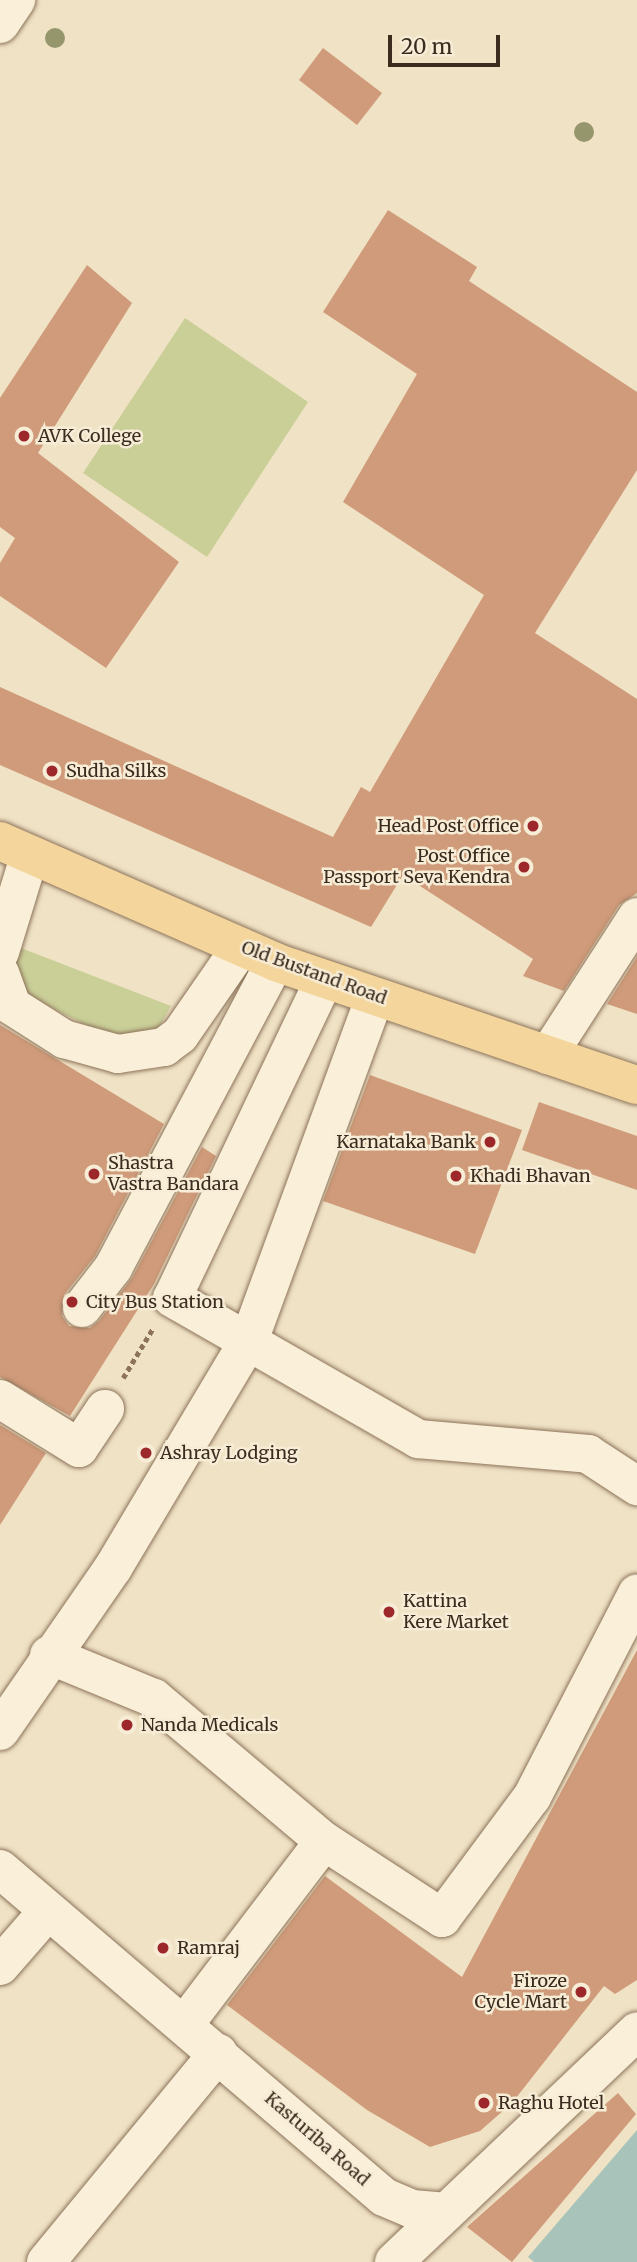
<!DOCTYPE html>
<html>
<head>
<meta charset="utf-8">
<style>
	body { margin:0 }
	#map { position:relative; width:637px; height:2262px; overflow:hidden; background:#f0e2c5; font-family:Merriweather,serif }
	div>[style] { position:absolute }
	.green>* { inset:0; background:#cacf98 }
	.water>* { inset:0; background:#a7c3ba }
	.building>* { inset:0; background:#cf9b7a }
	.path>* { height:4.5px; margin-top:-2.25px; transform-origin:0; background:repeating-linear-gradient(90deg,#8c735a 0 5px,transparent 0 8.5px) }
	.roads { filter:drop-shadow(0 0 2px #8c735a) drop-shadow(0 0 2px #8c735a) }
	.minor>* { height:38px; margin:-19px; padding:0 19px; transform-origin:19px; border-radius:19px; background:#faefd9 }
	.major>* { height:38px; margin:-19px; padding:0 19px; transform-origin:19px; border-radius:19px; background:#f4d69c }
	.trees>* { width:20px; height:20px; margin:-10px; border-radius:50%; background:#96966d }
	.dots>* { width:19px; height:19px; translate:-50% -50%; box-sizing:border-box; border:4px solid #f7ecd5; border-radius:50% }
	span { translate:-50% -50%; white-space:nowrap; text-align:center; line-height:1.15; -webkit-text-stroke:5px #f7ecd5; paint-order:stroke }
	.poi-label { font-size:18px; color:#3b2c1f }
	.left { translate:0 -50%; text-align:left }
	.right { translate:-100% -50%; text-align:right }
	.street-label { font-size:18px; color:#3b2c1f }
	.scale { position:absolute; left:388px; top:35px; width:112px; height:32px; box-sizing:border-box; border:4px solid #3b2c1f; border-top:0; padding-left:9px; font-size:21px; line-height:24px; white-space:nowrap; color:#3b2c1f; -webkit-text-stroke:5px #f7ecd5; paint-order:stroke }
</style>
</head>
<body>
<div id="map">
	<div class="green">
		<div style="clip-path:polygon(185px 318px,308px 402px,207px 557px,83px 473px)"></div>
		<div style="clip-path:polygon(21px 948px,171px 1006px,159px 1027px,133px 1035px,99px 1032px,27px 995px,12px 970px)"></div>
	</div>
	<div class="water">
		<div style="clip-path:polygon(637px 2130px,637px 2262px,534px 2262px,528px 2257px)"></div>
	</div>
	<div class="building">
		<div style="clip-path:polygon(323px 48px,382px 93px,357px 125px,299px 80px)"></div>
		<div style="clip-path:polygon(388px 210px,477px 267px,469px 281px,637px 392px,637px 470px,535px 633px,637px 699px,637px 893px,619px 905px,564px 991px,523px 976px,533px 959px,403px 875px,371px 927px,0 765px,0 687px,333px 837px,361px 787px,370px 792px,484px 595px,343px 502px,417px 374px,323px 312px)"></div>
		<div style="clip-path:polygon(87px 265px,132px 303px,38px 453px,179px 562px,106px 668px,0 596px,0 563px,15px 538px,0 527px,0 398px)"></div>
		<div style="clip-path:polygon(637px 957px,637px 1014px,607px 1004px)"></div>
		<div style="clip-path:polygon(0 1025px,164px 1124px,95px 1256px,64px 1295px,62px 1316px,69px 1326px,90px 1328px,99px 1321px,132px 1278px,202px 1147px,216px 1156px,154px 1284px,70px 1416px,0 1377px)"></div>
		<div style="clip-path:polygon(370px 1075px,522px 1130px,475px 1254px,323px 1201px)"></div>
		<div style="clip-path:polygon(539px 1102px,637px 1136px,637px 1190px,522px 1150px)"></div>
		<div style="clip-path:polygon(0 1425px,46px 1453px,0 1525px)"></div>
		<div style="clip-path:polygon(637px 1650px,637px 1980px,615px 1994px,604px 1986px,512px 2103px,480px 2131px,430px 2147px,367px 2110px,227px 2005px,325px 1876px,462px 1977px)"></div>
		<div style="clip-path:polygon(618px 2093px,636px 2114px,512px 2262px,467px 2227px)"></div>
	</div>
	<div class="path">
		<div style="left:123px;top:1378px;width:58px;rotate:-59deg"></div>
	</div>
	<div class="roads">
		<div class="minor">
			<div style="left:0;top:24px;width:29px;rotate:-56deg"></div>
			<div style="left:0;top:952px;width:102px;rotate:-73deg"></div>
			<div style="left:0;top:973px;width:35px;rotate:70deg"></div>
			<div style="left:12px;top:1006px;width:62px;rotate:32.4deg"></div>
			<div style="left:64px;top:1039px;width:56px;rotate:15.5deg"></div>
			<div style="left:118px;top:1054px;width:47px;rotate:-8.7deg"></div>
			<div style="left:164px;top:1047px;width:20px;rotate:-37deg"></div>
			<div style="left:180px;top:1035px;width:107px;rotate:-55.3deg"></div>
			<div style="left:324px;top:980px;width:352px;rotate:115.5deg"></div>
			<div style="left:172px;top:1298px;width:284px;rotate:29.8deg"></div>
			<div style="left:418px;top:1439px;width:171px;rotate:5deg"></div>
			<div style="left:588px;top:1454px;width:59px;rotate:33.1deg"></div>
			<div style="left:548px;top:1055px;width:164px;rotate:-57.2deg"></div>
			<div style="left:82px;top:1308px;width:51px;rotate:-52.2deg"></div>
			<div style="left:113px;top:1268px;width:346px;rotate:-62.1deg"></div>
			<div style="left:0;top:1399px;width:93px;rotate:31.8deg"></div>
			<div style="left:79px;top:1448px;width:47px;rotate:-56.3deg"></div>
			<div style="left:49px;top:1655px;width:113px;rotate:22.3deg"></div>
			<div style="left:154px;top:1698px;width:222px;rotate:40.1deg"></div>
			<div style="left:324px;top:1841px;width:141px;rotate:33.1deg"></div>
			<div style="left:442px;top:1918px;width:151px;rotate:-53.4deg"></div>
			<div style="left:532px;top:1797px;width:229px;rotate:-62.7deg"></div>
			<div style="left:0;top:1731px;width:198px;rotate:-55.3deg"></div>
			<div style="left:113px;top:1568px;width:268px;rotate:-59.2deg"></div>
			<div style="left:250px;top:1338px;width:363px;rotate:-69.9deg"></div>
			<div style="left:0;top:1869px;width:505px;rotate:40.5deg"></div>
			<div style="left:384px;top:2197px;width:30px;rotate:23deg"></div>
			<div style="left:412px;top:2209px;width:32px;rotate:5deg"></div>
			<div style="left:0;top:1966px;width:70px;rotate:-49deg"></div>
			<div style="left:184px;top:2025px;width:231px;rotate:-52.7deg"></div>
			<div style="left:46px;top:2262px;width:271px;rotate:-50.5deg"></div>
			<div style="left:394px;top:2262px;width:335px;rotate:-43.5deg"></div>
		</div>
		<div class="major">
			<div style="left:0;top:841px;width:300px;rotate:23.7deg"></div>
			<div style="left:275px;top:962px;width:382px;rotate:18.8deg"></div>
		</div>
	</div>
	<div class="trees">
		<div style="left:55px;top:38px"></div>
		<div style="left:584px;top:132px"></div>
	</div>
	<div class="dots">
		<div style="left:24px;top:436px;background:#9d282c"></div>
		<div style="left:52px;top:771px;background:#9d282c"></div>
		<div style="left:533px;top:826px;background:#9d282c"></div>
		<div style="left:524px;top:867px;background:#9d282c"></div>
		<div style="left:490px;top:1142px;background:#9d282c"></div>
		<div style="left:94px;top:1174px;background:#9d282c"></div>
		<div style="left:456px;top:1176px;background:#9d282c"></div>
		<div style="left:72px;top:1302px;background:#9d282c"></div>
		<div style="left:146px;top:1453px;background:#9d282c"></div>
		<div style="left:389px;top:1612px;background:#9d282c"></div>
		<div style="left:127px;top:1725px;background:#9d282c"></div>
		<div style="left:163px;top:1948px;background:#9d282c"></div>
		<div style="left:581px;top:1992px;background:#9d282c"></div>
		<div style="left:484px;top:2103px;background:#9d282c"></div>
	</div>
	<div class="poi-label">
		<span class="left" style="left:38px;top:436px">AVK College</span>
		<span class="left" style="left:66px;top:771px">Sudha Silks</span>
		<span class="right" style="left:519px;top:826px">Head Post Office</span>
		<span class="right" style="left:510px;top:867px">Post Office<br>Passport Seva Kendra</span>
		<span class="right" style="left:476px;top:1142px">Karnataka Bank</span>
		<span class="left" style="left:108px;top:1174px">Shastra<br>Vastra Bandara</span>
		<span class="left" style="left:470px;top:1176px">Khadi Bhavan</span>
		<span class="left" style="left:86px;top:1302px">City Bus Station</span>
		<span class="left" style="left:160px;top:1453px">Ashray Lodging</span>
		<span class="left" style="left:403px;top:1612px">Kattina<br>Kere Market</span>
		<span class="left" style="left:141px;top:1725px">Nanda Medicals</span>
		<span class="left" style="left:177px;top:1948px">Ramraj</span>
		<span class="right" style="left:567px;top:1992px">Firoze<br>Cycle Mart</span>
		<span class="left" style="left:498px;top:2103px">Raghu Hotel</span>
	</div>
	<div class="street-label">
		<span style="left:314px;top:973px;rotate:20deg">Old Bustand Road</span>
		<span style="left:317px;top:2139px;rotate:41deg">Kasturiba Road</span>
	</div>
	<div class="scale">20 m</div>
</div>
</body>
</html>
